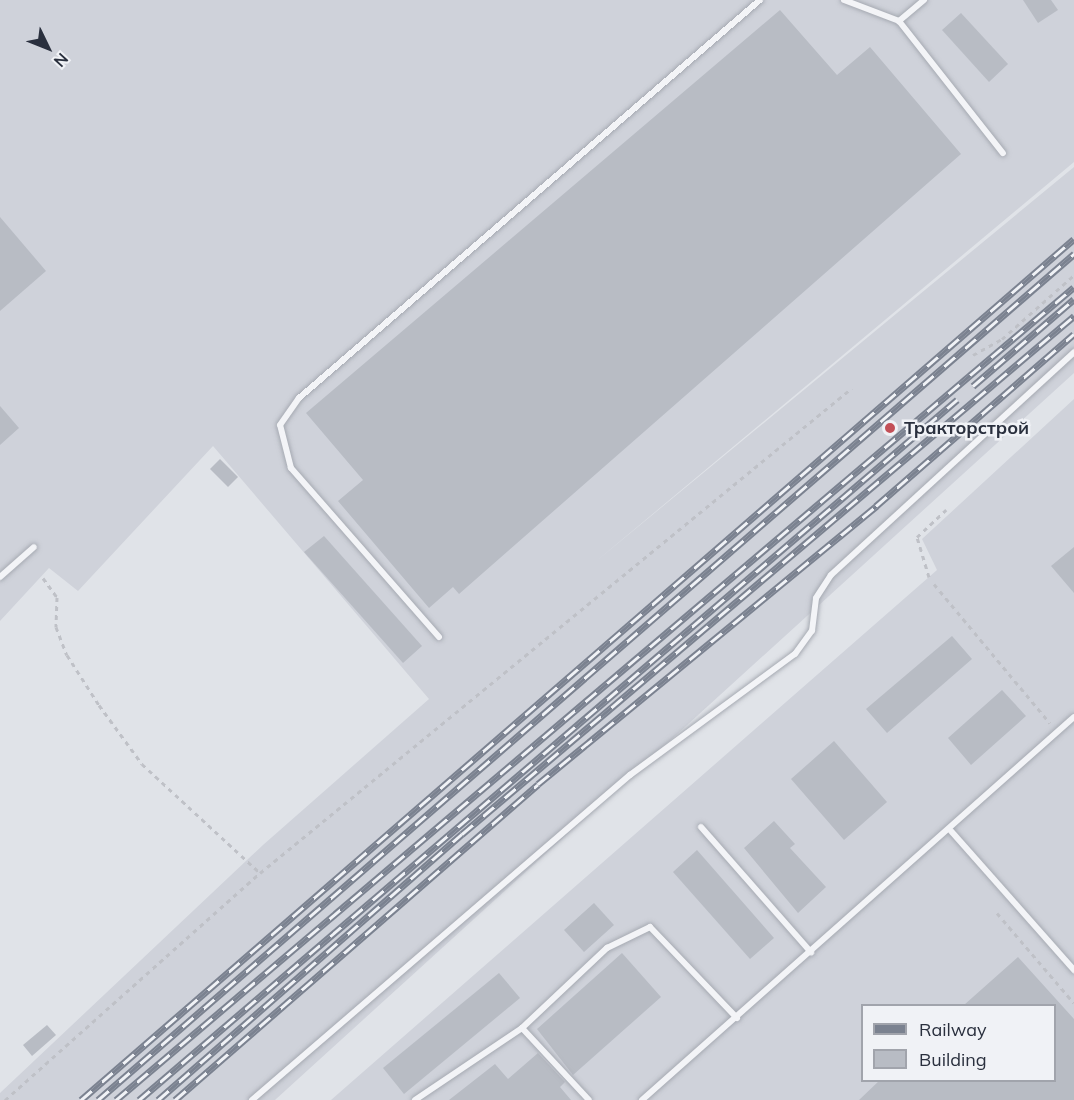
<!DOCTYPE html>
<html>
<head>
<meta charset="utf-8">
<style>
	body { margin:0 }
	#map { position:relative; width:1074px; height:1100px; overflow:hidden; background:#e0e3e8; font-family:Mulish,sans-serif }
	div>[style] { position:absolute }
	.built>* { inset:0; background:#cfd2da }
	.building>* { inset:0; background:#b8bcc4 }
	.path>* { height:3px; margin-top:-1.5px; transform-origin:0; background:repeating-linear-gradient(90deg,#bfc1c7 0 4.5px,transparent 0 9px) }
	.roads { filter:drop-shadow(0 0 2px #a6aab2) drop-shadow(0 0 2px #a6aab2) }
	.lane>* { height:6px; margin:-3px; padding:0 3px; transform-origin:3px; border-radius:3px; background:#f3f4f7 }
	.rail>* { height:7px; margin-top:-3.5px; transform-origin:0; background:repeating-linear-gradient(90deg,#f0f2f6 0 14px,#7b8290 0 28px); box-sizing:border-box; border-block:2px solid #7b8290 }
	.dots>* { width:16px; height:16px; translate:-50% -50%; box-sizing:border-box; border:3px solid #f0f2f6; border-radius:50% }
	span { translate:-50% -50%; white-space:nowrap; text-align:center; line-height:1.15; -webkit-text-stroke:5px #f0f2f6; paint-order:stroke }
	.poi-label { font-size:18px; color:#2a303e; font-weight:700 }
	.left { translate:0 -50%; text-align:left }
	.legend { position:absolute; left:861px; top:1004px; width:195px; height:78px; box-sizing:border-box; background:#f0f2f6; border:2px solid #a1a4ac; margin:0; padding:8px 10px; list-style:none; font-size:18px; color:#2a303e }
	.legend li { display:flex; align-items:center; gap:12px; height:30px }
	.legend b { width:30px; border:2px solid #a1a4ac }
	.north { position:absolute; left:18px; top:18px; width:60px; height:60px; -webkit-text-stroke:4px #f0f2f6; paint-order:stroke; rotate:133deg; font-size:16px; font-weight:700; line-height:24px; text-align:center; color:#2a303e }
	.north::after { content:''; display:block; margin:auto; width:21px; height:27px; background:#2a303e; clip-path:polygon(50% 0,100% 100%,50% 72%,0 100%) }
</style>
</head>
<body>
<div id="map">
	<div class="built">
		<div style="clip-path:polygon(0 0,1074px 0,1074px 162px,594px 563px,1074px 167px,1074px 373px,275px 1100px,0 1100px,0 1093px,263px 845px,429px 699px,213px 446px,78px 591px,49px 568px,0 621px)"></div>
		<div style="clip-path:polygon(evenodd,1074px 399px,1074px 1100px,331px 1100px,937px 570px,922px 539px,1074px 399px,862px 1006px,1054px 1006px,1054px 1080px,862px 1080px,862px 1006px)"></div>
	</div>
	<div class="building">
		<div style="clip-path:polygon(1023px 0,1051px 0,1058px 10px,1038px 23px)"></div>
		<div style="clip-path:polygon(780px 10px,837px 75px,870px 47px,961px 154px,459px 594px,453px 587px,429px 608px,338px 501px,363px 480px,306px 413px)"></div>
		<div style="clip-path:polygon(961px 13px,1008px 64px,989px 82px,942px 30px)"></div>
		<div style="clip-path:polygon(0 217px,46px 271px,0 311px)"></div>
		<div style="clip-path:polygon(0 406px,19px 428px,0 445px)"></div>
		<div style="clip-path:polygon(220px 459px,238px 477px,228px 487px,210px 469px)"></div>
		<div style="clip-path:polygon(324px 536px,422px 646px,403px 663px,304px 552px)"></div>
		<div style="clip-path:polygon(1074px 547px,1074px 593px,1051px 566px)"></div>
		<div style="clip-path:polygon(952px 636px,972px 659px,887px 733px,866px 709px)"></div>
		<div style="clip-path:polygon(1002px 690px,1026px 716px,971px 765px,948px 738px)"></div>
		<div style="clip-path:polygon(834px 741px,887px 802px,844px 840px,791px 779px)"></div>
		<div style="clip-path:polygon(774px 821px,795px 844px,790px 848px,826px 887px,798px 913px,744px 848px)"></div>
		<div style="clip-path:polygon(697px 850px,774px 938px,750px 959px,673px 872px)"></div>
		<div style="clip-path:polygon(594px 903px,614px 925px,584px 952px,564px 930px)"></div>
		<div style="clip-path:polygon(622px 953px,661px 997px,573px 1075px,537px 1029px)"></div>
		<div style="clip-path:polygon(1018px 957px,1074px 1019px,1074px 1100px,859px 1100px,880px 1080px,1054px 1080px,1054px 1005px,964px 1005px)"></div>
		<div style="clip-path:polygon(499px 973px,520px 998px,404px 1094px,383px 1068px)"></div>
		<div style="clip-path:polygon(47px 1025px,56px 1035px,32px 1056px,23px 1045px)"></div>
		<div style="clip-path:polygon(538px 1053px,565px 1082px,560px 1087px,571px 1100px,449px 1100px,495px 1064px,508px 1079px)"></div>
	</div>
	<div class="path">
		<div style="left:973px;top:355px;width:33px;rotate:-29deg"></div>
		<div style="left:1002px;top:339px;width:96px;rotate:-41.6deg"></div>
		<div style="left:929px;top:577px;width:42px;rotate:-106.7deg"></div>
		<div style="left:917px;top:537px;width:40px;rotate:-43deg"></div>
		<div style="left:43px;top:578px;width:24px;rotate:54deg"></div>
		<div style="left:57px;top:597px;width:30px;rotate:92deg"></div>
		<div style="left:56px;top:627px;width:30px;rotate:69deg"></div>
		<div style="left:67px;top:655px;width:59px;rotate:57.4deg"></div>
		<div style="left:99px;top:705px;width:73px;rotate:53.9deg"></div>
		<div style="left:142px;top:764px;width:161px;rotate:42.7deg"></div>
		<div style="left:934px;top:584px;width:181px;rotate:50.2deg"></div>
		<div style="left:997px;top:913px;width:118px;rotate:49.5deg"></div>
		<div style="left:5px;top:1100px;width:341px;rotate:-41.7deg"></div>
		<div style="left:260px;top:873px;width:765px;rotate:-39.33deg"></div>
	</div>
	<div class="roads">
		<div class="lane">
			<div style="left:844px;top:0;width:59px;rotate:20.9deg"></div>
			<div style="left:924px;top:0;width:33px;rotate:140deg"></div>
			<div style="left:899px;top:21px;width:168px;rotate:51.8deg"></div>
			<div style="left:0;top:577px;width:45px;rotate:-41.4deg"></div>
			<div style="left:439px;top:637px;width:225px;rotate:-131.2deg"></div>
			<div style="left:291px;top:468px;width:44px;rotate:-104.3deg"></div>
			<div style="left:280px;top:425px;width:33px;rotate:-55deg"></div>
			<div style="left:299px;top:398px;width:609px;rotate:-40.81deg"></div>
			<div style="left:701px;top:827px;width:167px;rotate:48.7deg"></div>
			<div style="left:951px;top:831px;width:186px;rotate:48.5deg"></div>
			<div style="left:522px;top:1028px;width:98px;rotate:47.1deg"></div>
			<div style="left:252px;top:1100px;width:499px;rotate:-40.7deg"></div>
			<div style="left:630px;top:775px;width:205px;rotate:-36.3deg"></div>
			<div style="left:795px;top:654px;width:29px;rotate:-54deg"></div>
			<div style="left:812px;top:631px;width:33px;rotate:-83deg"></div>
			<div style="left:816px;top:598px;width:27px;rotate:-57deg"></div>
			<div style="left:831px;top:575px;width:330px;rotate:-42.5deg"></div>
			<div style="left:415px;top:1100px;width:129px;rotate:-33.9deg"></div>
			<div style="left:522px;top:1028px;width:117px;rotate:-43.3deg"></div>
			<div style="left:607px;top:948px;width:48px;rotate:-26deg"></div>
			<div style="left:650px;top:927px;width:126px;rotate:46.3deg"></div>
			<div style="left:642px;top:1100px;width:577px;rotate:-41.56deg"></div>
		</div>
	</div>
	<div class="rail">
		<div style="left:973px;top:386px;width:133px;rotate:-40.7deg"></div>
		<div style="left:81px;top:1100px;width:1314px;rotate:-40.93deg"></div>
		<div style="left:98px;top:1100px;width:1292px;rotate:-40.92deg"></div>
		<div style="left:116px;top:1100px;width:1256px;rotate:-40.32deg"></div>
		<div style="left:139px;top:1100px;width:1077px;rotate:-40.56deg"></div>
		<div style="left:158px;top:1100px;width:404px;rotate:-41.2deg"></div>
		<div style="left:462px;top:834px;width:802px;rotate:-40.24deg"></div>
		<div style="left:175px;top:1100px;width:481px;rotate:-41deg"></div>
		<div style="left:538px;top:784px;width:438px;rotate:-39.4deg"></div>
		<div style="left:876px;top:506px;width:262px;rotate:-41deg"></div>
	</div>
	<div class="dots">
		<div style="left:890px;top:428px;background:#c35058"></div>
	</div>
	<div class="poi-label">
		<span class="left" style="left:904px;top:428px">Тракторстрой</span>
	</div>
	<ul class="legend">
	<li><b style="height:8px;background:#7b8290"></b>Railway</li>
	<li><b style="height:16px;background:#b8bcc4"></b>Building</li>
	</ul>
	<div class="north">N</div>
</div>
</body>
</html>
